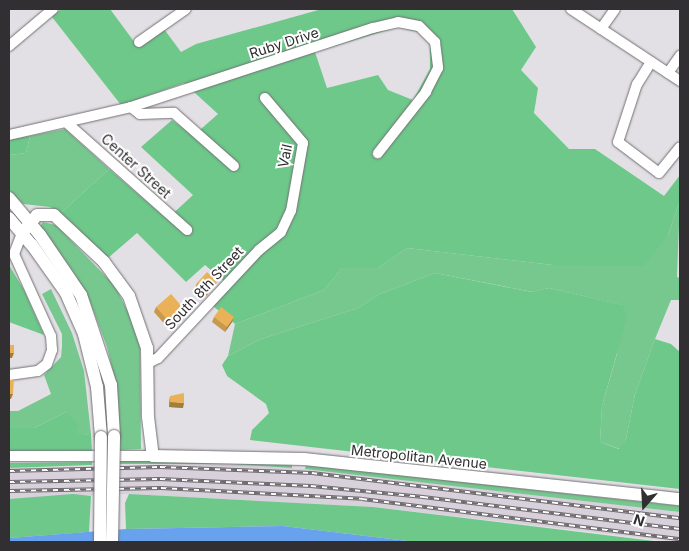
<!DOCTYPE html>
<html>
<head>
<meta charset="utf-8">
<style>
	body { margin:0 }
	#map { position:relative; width:689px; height:551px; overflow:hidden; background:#e3e0e5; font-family:Inter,sans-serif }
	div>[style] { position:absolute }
	.built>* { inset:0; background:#d8d0db }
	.green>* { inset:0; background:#76c88f }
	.forest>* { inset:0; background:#6dc88a }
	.water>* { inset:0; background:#69a2ec }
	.roads { filter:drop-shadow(0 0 1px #726f73) drop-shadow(0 0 1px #726f73) }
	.minor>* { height:10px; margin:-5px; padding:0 5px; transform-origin:5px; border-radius:5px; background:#fff }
	.major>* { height:12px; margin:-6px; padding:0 6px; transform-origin:6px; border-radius:6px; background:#fff }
	.rail>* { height:4px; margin-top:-2px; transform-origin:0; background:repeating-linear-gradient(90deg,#fff 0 5.5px,#6e6b6e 0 11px); box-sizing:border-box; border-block:1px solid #6e6b6e }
	.bridges { filter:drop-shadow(0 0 1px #726f73) drop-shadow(0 0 1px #726f73) }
	.major-bridge>* { height:12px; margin:-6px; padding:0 6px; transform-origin:6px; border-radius:6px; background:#fff }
	.wall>* { inset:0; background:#c8994c }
	.shaded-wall>* { inset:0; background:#a37d3e }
	.building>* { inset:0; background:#e9b258 }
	span { translate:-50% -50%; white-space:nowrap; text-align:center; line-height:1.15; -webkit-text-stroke:4px #fff; paint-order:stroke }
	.street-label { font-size:14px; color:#312f31 }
	.frame { position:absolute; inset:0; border:10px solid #312f31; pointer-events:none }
	.north { position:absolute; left:619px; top:481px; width:50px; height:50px; -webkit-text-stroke:4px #fff; paint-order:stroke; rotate:199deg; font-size:14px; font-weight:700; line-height:20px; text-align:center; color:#312f31 }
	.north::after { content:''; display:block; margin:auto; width:18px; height:22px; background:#312f31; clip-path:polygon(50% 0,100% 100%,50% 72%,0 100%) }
</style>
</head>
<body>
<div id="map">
	<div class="built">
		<div style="clip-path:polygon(231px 464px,319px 470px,680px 512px,680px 542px,373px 507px,129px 494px,9px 499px,9px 468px)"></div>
	</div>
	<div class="green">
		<div style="clip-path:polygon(65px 129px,109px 169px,61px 213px,50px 207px,23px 204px,9px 190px,9px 155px,26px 153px,30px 136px)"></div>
		<div style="clip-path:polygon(680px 200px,677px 277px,680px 278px,680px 300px,671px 300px,655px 339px,635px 394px,626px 439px,620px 449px,600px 442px,602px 406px,617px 354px,622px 305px,549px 288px,533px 292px,435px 273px,380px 294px,358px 308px,261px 339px,228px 356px,235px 324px,324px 290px,342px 268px,378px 268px,407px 248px,553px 265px,668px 235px)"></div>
		<div style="clip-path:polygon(43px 222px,56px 225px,115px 286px,132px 320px,140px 347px,141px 449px,120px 450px,115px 380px,107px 347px,92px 307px,76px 276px,40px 226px)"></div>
		<div style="clip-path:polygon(51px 289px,72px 333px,84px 371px,91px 434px,75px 436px,66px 412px,34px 428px,9px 428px,9px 411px,18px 411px,51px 394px,44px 375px,61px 357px,62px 346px,62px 334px,42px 294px)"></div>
		<div style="clip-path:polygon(119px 461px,224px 461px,292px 464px,292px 468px,231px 464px,119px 464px)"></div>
		<div style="clip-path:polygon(306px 465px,680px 506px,680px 512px,305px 469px)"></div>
	</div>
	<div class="forest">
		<div style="clip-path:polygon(evenodd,61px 9px,110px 9px,138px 47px,164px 29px,181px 52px,196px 44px,322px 9px,512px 9px,536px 47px,521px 70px,538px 88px,534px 113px,569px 149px,595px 149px,664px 196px,680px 175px,680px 200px,668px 235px,643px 266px,553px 265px,407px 248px,378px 268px,342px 268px,324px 290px,235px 324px,213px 306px,231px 287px,205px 265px,186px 282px,137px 233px,108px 258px,61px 213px,109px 169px,167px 219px,193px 195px,141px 147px,172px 120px,193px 136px,218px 114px,184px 83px,121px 105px,52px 17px,61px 9px,398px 27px,418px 32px,430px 44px,430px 69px,413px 100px,388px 90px,378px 75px,327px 88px,315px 52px,398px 27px)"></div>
		<div style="clip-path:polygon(30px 136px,26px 153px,9px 155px,9px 139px)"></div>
		<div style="clip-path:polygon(9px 265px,24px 290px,44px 335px,9px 322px)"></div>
		<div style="clip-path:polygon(435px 273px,532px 292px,549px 288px,623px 305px,627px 318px,602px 406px,600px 442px,619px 449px,626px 439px,635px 394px,655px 339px,671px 344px,680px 352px,680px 489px,250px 440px,252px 430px,269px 413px,266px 404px,227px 376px,222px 365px,228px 356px,261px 339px,358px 308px,380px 294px)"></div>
		<div style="clip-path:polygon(66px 412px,78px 424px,75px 435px,91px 434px,92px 451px,9px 452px,9px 428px,34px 428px)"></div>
		<div style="clip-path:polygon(92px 462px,92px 465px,9px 468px,9px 463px)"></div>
		<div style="clip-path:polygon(73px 494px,91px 496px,89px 532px,9px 538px,9px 499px)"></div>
		<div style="clip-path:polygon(129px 494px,373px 507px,662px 542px,416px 542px,283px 526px,126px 529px,125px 503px)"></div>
	</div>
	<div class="water">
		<div style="clip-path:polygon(283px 526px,416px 542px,9px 542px,9px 538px,126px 529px)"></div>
	</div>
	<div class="roads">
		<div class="minor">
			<div style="left:571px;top:9px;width:131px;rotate:33.4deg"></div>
			<div style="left:601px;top:29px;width:24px;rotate:-55deg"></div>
			<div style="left:139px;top:42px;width:57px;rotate:-35.1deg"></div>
			<div style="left:9px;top:46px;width:57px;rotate:-40.1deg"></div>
			<div style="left:651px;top:62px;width:26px;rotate:122deg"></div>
			<div style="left:637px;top:84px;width:61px;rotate:108.1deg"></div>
			<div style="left:618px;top:142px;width:51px;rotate:37.1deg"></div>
			<div style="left:659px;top:173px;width:33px;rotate:-51deg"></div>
			<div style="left:668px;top:73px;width:21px;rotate:-55deg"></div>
			<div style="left:131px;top:107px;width:11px;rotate:38deg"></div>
			<div style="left:140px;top:114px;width:34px;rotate:-2deg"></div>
			<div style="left:174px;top:113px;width:80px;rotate:41.5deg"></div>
			<div style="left:67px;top:123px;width:161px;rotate:41.7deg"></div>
			<div style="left:9px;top:135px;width:125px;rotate:-12.9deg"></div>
			<div style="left:131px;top:107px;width:255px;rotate:-18.1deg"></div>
			<div style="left:373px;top:28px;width:26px;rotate:-13deg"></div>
			<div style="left:398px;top:22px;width:21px;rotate:11deg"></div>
			<div style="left:419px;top:26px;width:23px;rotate:45deg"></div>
			<div style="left:435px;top:42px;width:26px;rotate:83deg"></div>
			<div style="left:438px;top:68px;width:27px;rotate:117deg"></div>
			<div style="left:426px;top:92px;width:78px;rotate:128.2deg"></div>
			<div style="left:148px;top:363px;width:11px;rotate:-27deg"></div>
			<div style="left:158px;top:358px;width:148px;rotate:-46.9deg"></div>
			<div style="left:259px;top:250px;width:28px;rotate:-39deg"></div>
			<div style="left:281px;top:232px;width:23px;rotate:-65deg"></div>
			<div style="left:291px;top:211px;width:69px;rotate:-80deg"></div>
			<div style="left:303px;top:143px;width:59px;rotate:-130.2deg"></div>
			<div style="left:9px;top:375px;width:29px;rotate:-8deg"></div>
			<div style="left:38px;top:371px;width:11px;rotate:-38deg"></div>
			<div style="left:47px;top:364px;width:15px;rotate:-70deg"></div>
			<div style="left:52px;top:350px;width:14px;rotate:-94deg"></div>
			<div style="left:51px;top:336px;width:90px;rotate:-114.3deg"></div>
			<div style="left:14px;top:254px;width:22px;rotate:-69deg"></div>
			<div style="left:9px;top:456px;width:144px"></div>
		</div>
		<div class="major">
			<div style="left:9px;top:198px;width:48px;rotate:50deg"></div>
			<div style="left:40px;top:235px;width:73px;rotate:55.7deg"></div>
			<div style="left:81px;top:295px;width:95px;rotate:71.6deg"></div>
			<div style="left:111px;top:385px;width:51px;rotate:86.6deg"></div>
			<div style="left:9px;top:218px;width:35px;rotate:50deg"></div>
			<div style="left:32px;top:245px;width:59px;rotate:54.7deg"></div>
			<div style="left:66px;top:293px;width:45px;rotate:66.3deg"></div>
			<div style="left:84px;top:334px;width:55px;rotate:76.2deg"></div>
			<div style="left:97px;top:387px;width:50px;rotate:85.4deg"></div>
			<div style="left:22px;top:233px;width:23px;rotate:-50deg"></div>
			<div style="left:37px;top:215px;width:17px"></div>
			<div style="left:54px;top:215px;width:69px;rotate:43.2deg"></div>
			<div style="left:104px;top:262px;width:42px;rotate:53.7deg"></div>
			<div style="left:129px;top:296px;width:55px;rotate:70.9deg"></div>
			<div style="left:147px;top:348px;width:69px;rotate:89.2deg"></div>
			<div style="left:148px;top:417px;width:39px;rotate:83deg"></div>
			<div style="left:153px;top:456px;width:151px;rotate:1.1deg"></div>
			<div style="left:304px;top:459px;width:378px;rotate:6.1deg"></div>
		</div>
	</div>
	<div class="rail">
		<div style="left:9px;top:471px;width:151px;rotate:-1.5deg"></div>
		<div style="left:160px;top:467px;width:152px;rotate:2.3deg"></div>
		<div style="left:312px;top:473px;width:371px;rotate:7deg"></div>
		<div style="left:9px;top:482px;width:151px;rotate:-1.1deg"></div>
		<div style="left:160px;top:479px;width:151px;rotate:2.7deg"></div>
		<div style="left:311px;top:486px;width:113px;rotate:5.6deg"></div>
		<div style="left:423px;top:497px;width:259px;rotate:7.1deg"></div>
		<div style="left:9px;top:491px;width:152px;rotate:-1.1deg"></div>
		<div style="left:161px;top:488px;width:201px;rotate:3.1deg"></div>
		<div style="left:362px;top:499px;width:321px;rotate:7.2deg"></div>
	</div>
	<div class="bridges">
		<div class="major-bridge">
			<div style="left:100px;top:542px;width:105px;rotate:-89.5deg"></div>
			<div style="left:112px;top:542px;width:106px;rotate:-88.9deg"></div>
		</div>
	</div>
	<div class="wall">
		<div style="clip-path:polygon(197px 283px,215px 286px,205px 297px,195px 288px)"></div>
		<div style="clip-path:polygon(156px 307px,183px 315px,168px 328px,154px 312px)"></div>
		<div style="clip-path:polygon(214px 317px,232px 322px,225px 332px,212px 322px)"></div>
		<div style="clip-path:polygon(170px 396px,183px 408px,169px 407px,169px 401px)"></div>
	</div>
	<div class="shaded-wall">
		<div style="clip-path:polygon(217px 281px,215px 286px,205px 297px,207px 292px)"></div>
		<div style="clip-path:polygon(185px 310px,183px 315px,168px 328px,170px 323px)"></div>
		<div style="clip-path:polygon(234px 317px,232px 322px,225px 332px,227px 327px)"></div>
		<div style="clip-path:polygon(9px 353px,14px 353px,12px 358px,9px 358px)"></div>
		<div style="clip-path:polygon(10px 394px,13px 394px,11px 399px,9px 399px)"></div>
		<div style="clip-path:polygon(170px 402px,184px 403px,183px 408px,169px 407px)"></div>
	</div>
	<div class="building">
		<div style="clip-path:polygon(207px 272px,217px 281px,207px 292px,197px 283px)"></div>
		<div style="clip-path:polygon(171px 294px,185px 310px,170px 323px,156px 307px)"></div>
		<div style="clip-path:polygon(221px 307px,234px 317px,227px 327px,214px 317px)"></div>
		<div style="clip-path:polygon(9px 345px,14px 345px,14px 353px,9px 353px)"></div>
		<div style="clip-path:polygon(9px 380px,14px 380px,13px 394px,10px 394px,10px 390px,9px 390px)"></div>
		<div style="clip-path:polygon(184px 393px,184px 403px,170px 402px,170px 396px)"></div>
	</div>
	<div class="street-label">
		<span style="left:284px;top:43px;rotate:-18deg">Ruby Drive</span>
		<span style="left:285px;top:156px;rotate:-78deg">Vail</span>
		<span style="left:136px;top:166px;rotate:42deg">Center Street</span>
		<span style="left:204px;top:288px;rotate:-47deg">South 8th Street</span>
		<span style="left:419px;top:457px;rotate:6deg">Metropolitan Avenue</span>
	</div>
	<div class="frame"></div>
	<div class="north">N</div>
</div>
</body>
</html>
